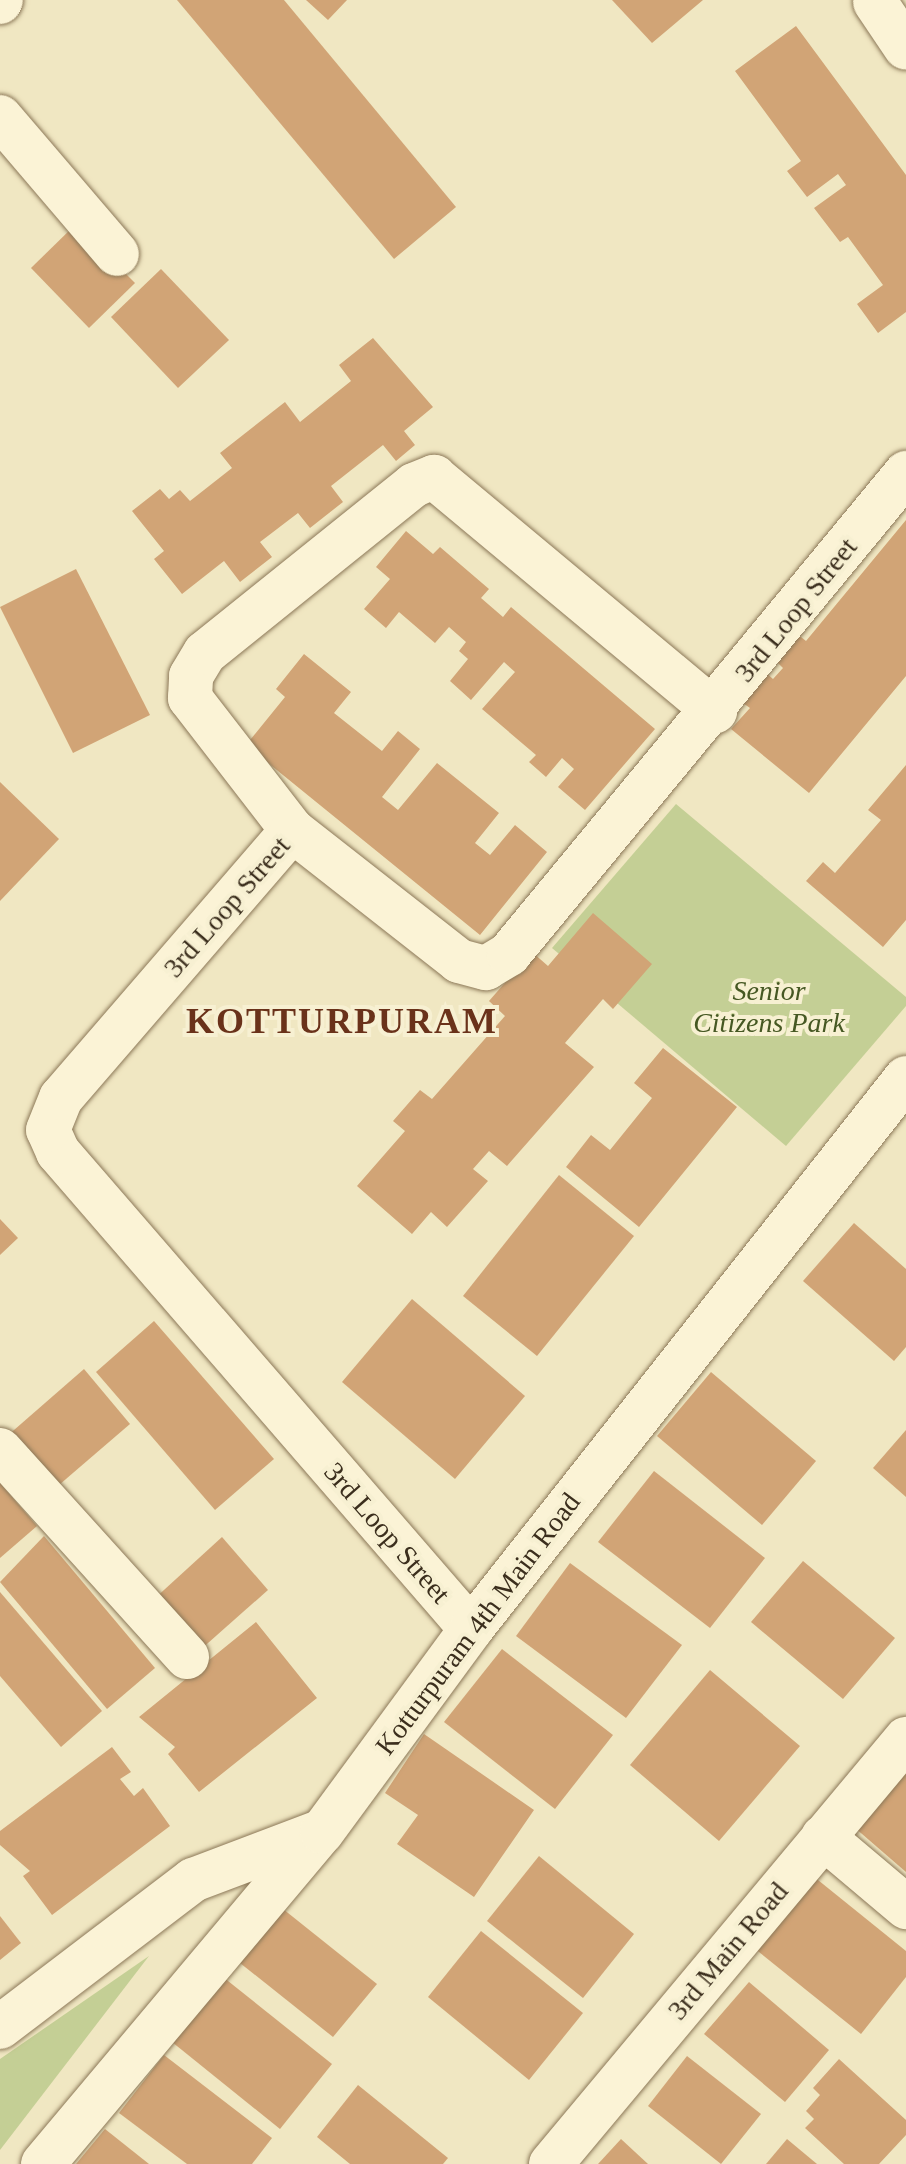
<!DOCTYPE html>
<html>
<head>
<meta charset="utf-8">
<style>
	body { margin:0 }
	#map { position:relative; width:906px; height:2164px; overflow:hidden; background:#f0e7c2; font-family:Georgia,serif }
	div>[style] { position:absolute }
	.green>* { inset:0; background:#c4cf95 }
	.building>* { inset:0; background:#d1a476 }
	.roads { filter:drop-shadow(0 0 2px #8c7858) drop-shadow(0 0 2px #8c7858) }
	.minor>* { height:44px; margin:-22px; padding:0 22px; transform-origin:22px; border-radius:22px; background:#fbf3d6 }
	span { translate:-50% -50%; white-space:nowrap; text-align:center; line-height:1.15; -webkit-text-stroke:8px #f7f0d2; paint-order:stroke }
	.street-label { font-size:28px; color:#3b2e1d }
	.park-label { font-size:28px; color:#465823; font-style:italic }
	.district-label { font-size:36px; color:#6a321a; font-weight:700; letter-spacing:2px }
</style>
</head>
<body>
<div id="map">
	<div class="green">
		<div style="clip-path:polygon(676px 804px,906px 997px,906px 1006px,786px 1146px,552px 948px)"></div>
		<div style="clip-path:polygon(149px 1956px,0 2150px,0 2059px)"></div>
	</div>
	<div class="building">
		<div style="clip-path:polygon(177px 0,284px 0,456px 207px,394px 259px)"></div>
		<div style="clip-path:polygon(306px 0,347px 0,328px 20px)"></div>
		<div style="clip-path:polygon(612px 0,703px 0,652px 43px)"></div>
		<div style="clip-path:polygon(796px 26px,906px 175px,906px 312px,878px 333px,857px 304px,883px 285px,848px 237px,840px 242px,814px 208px,846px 185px,838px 174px,807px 197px,787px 171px,801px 161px,735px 71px)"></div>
		<div style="clip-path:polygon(76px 224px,135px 283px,89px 328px,31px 268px)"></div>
		<div style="clip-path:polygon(161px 269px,229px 340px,178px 388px,111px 317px)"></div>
		<div style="clip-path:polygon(373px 338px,433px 407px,404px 431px,415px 445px,396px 461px,383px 445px,331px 486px,343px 502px,310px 528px,298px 513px,260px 542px,272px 557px,240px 582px,224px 561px,182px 594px,154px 559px,164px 551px,132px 511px,160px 489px,169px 499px,180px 490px,190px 501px,232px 468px,220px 453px,285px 402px,300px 422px,351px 381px,339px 365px)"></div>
		<div style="clip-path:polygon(906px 520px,906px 676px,809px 793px,731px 729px,750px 708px,740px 701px,765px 672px,773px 679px,783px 668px,774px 659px,796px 633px,806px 641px)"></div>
		<div style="clip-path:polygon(406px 531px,433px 554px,440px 547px,489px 589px,481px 598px,503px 617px,511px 607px,655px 729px,585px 810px,558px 787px,574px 769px,562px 758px,546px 777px,529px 762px,536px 755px,482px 709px,515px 672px,504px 662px,471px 700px,450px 681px,468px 659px,459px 651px,466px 642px,449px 627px,435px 643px,399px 612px,386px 628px,364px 609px,390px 579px,376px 567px)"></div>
		<div style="clip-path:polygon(76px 569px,150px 715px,73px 753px,0 607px)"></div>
		<div style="clip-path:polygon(304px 654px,351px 692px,334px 713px,382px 751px,398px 731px,420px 749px,382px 797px,398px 810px,437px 763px,499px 813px,475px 843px,490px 855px,515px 825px,547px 852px,480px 935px,246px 745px,285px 697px,276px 689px)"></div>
		<div style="clip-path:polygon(906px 765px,906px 920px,883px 947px,806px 881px,823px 862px,835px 873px,881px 820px,868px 810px)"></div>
		<div style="clip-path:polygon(0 782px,59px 839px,0 901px)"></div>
		<div style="clip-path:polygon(593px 913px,652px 964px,613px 1009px,603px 999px,565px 1043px,594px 1067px,507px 1166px,489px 1151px,473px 1169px,488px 1181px,447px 1227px,431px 1212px,412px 1234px,357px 1186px,405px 1131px,393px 1121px,420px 1090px,432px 1099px,505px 1016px,489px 1001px,532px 952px,548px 966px)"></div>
		<div style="clip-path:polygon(663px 1048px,737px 1107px,639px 1227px,566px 1167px,591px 1135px,610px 1150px,652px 1098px,634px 1083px)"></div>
		<div style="clip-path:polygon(559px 1175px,634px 1236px,537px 1356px,463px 1296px)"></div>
		<div style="clip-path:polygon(0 1219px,18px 1238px,0 1255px)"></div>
		<div style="clip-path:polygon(854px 1223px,906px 1269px,906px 1347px,894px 1361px,803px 1281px)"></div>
		<div style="clip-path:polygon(412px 1299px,525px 1396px,455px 1479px,342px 1382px)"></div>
		<div style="clip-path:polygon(154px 1321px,274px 1459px,215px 1510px,96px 1372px)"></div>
		<div style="clip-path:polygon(84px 1369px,130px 1424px,52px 1491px,6px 1437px)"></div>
		<div style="clip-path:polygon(711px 1372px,816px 1461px,762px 1525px,657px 1436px)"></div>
		<div style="clip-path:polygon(906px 1430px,906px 1497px,873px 1468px)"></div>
		<div style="clip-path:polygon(654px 1471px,765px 1558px,710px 1628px,598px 1542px)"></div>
		<div style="clip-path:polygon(0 1483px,37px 1526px,0 1558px)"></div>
		<div style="clip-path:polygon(44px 1536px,155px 1668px,107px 1709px,0 1582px)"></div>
		<div style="clip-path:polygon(222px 1537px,268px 1590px,199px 1651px,153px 1600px)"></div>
		<div style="clip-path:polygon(803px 1561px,895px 1638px,843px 1699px,751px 1622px)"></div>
		<div style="clip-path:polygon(570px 1563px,682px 1645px,626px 1718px,516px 1636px)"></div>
		<div style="clip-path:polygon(0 1592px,102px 1711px,61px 1747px,0 1676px)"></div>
		<div style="clip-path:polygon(256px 1622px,317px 1698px,199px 1792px,168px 1754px,175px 1747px,139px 1717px)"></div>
		<div style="clip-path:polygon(502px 1649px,613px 1735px,555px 1809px,444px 1722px)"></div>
		<div style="clip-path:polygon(710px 1670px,800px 1746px,719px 1841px,630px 1765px)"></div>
		<div style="clip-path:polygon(424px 1734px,534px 1810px,474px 1897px,397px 1844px,418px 1815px,385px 1793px)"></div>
		<div style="clip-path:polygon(112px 1747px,131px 1772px,120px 1779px,134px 1796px,143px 1788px,170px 1826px,52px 1915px,23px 1876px,30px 1871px,0 1845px,0 1831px)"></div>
		<div style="clip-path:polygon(906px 1753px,906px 1872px,847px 1821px)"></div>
		<div style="clip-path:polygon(539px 1856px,634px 1934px,583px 1998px,487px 1921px)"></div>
		<div style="clip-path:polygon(813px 1876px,906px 1951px,906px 1977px,861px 2034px,754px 1948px)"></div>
		<div style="clip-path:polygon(278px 1905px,377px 1984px,333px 2037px,235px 1959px)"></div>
		<div style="clip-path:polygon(0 1916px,21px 1943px,0 1960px)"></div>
		<div style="clip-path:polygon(481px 1931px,583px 2013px,529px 2080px,428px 1997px)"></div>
		<div style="clip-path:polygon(223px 1977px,332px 2064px,280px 2129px,172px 2042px)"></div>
		<div style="clip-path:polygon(749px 1982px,829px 2050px,785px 2102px,704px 2034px)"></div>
		<div style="clip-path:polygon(164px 2055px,272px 2138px,252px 2164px,187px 2164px,119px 2113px)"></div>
		<div style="clip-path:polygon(687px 2056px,761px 2114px,721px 2164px,648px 2106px)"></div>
		<div style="clip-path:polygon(839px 2059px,906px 2120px,906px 2135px,879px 2164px,844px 2164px,805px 2128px,814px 2119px,806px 2111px,820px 2095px,813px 2088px)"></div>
		<div style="clip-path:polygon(358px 2085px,448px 2158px,443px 2164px,350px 2164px,317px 2137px)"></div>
		<div style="clip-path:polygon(105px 2129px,149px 2164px,76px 2164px)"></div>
		<div style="clip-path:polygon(621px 2139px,648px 2164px,598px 2164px)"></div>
		<div style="clip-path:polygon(787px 2139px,817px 2164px,766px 2164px)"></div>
	</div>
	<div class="roads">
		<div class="minor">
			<div style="left:0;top:2px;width:2px;rotate:-63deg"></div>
			<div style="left:875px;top:2px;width:55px;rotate:56deg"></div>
			<div style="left:0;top:117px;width:180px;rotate:49.5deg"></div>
			<div style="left:292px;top:830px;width:167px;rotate:-127.7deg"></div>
			<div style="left:190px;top:698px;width:22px;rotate:-87deg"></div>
			<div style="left:191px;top:676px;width:27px;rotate:-59deg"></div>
			<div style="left:205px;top:653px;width:268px;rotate:-38.8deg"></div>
			<div style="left:414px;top:485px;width:22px;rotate:-22deg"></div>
			<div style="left:434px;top:477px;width:366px;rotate:39.8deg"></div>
			<div style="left:0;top:1450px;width:279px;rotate:47.9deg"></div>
			<div style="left:471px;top:1629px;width:631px;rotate:-130.89deg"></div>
			<div style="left:58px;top:1152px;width:24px;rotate:-114deg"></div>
			<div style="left:48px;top:1130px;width:35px;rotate:-68deg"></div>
			<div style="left:61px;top:1098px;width:354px;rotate:-49.2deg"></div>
			<div style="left:292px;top:830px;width:212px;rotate:38.1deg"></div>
			<div style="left:459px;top:961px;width:28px;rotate:15deg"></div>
			<div style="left:486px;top:968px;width:27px;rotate:-31deg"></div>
			<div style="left:509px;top:954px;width:624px;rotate:-50.46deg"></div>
			<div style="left:823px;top:1837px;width:109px;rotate:40.1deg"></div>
			<div style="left:0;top:2027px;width:243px;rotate:-37.3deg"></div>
			<div style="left:193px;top:1880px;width:136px;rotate:-20.7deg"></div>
			<div style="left:43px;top:2164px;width:434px;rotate:-50deg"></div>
			<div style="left:322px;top:1832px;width:252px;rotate:-53.7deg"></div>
			<div style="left:471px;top:1629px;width:702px;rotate:-51.71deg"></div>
			<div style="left:551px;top:2164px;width:554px;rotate:-50.13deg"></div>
		</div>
	</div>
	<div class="street-label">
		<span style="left:796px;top:610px;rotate:-51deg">3rd Loop Street</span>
		<span style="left:227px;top:907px;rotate:-49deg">3rd Loop Street</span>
		<span style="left:387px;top:1533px;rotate:49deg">3rd Loop Street</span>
		<span style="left:478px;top:1624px;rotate:-53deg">Kotturpuram 4th Main Road</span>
		<span style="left:728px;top:1951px;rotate:-50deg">3rd Main Road</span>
	</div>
	<div class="park-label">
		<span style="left:769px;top:1007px">Senior<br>Citizens Park</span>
	</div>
	<div class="district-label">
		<span style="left:342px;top:1022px">KOTTURPURAM</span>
	</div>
</div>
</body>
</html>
